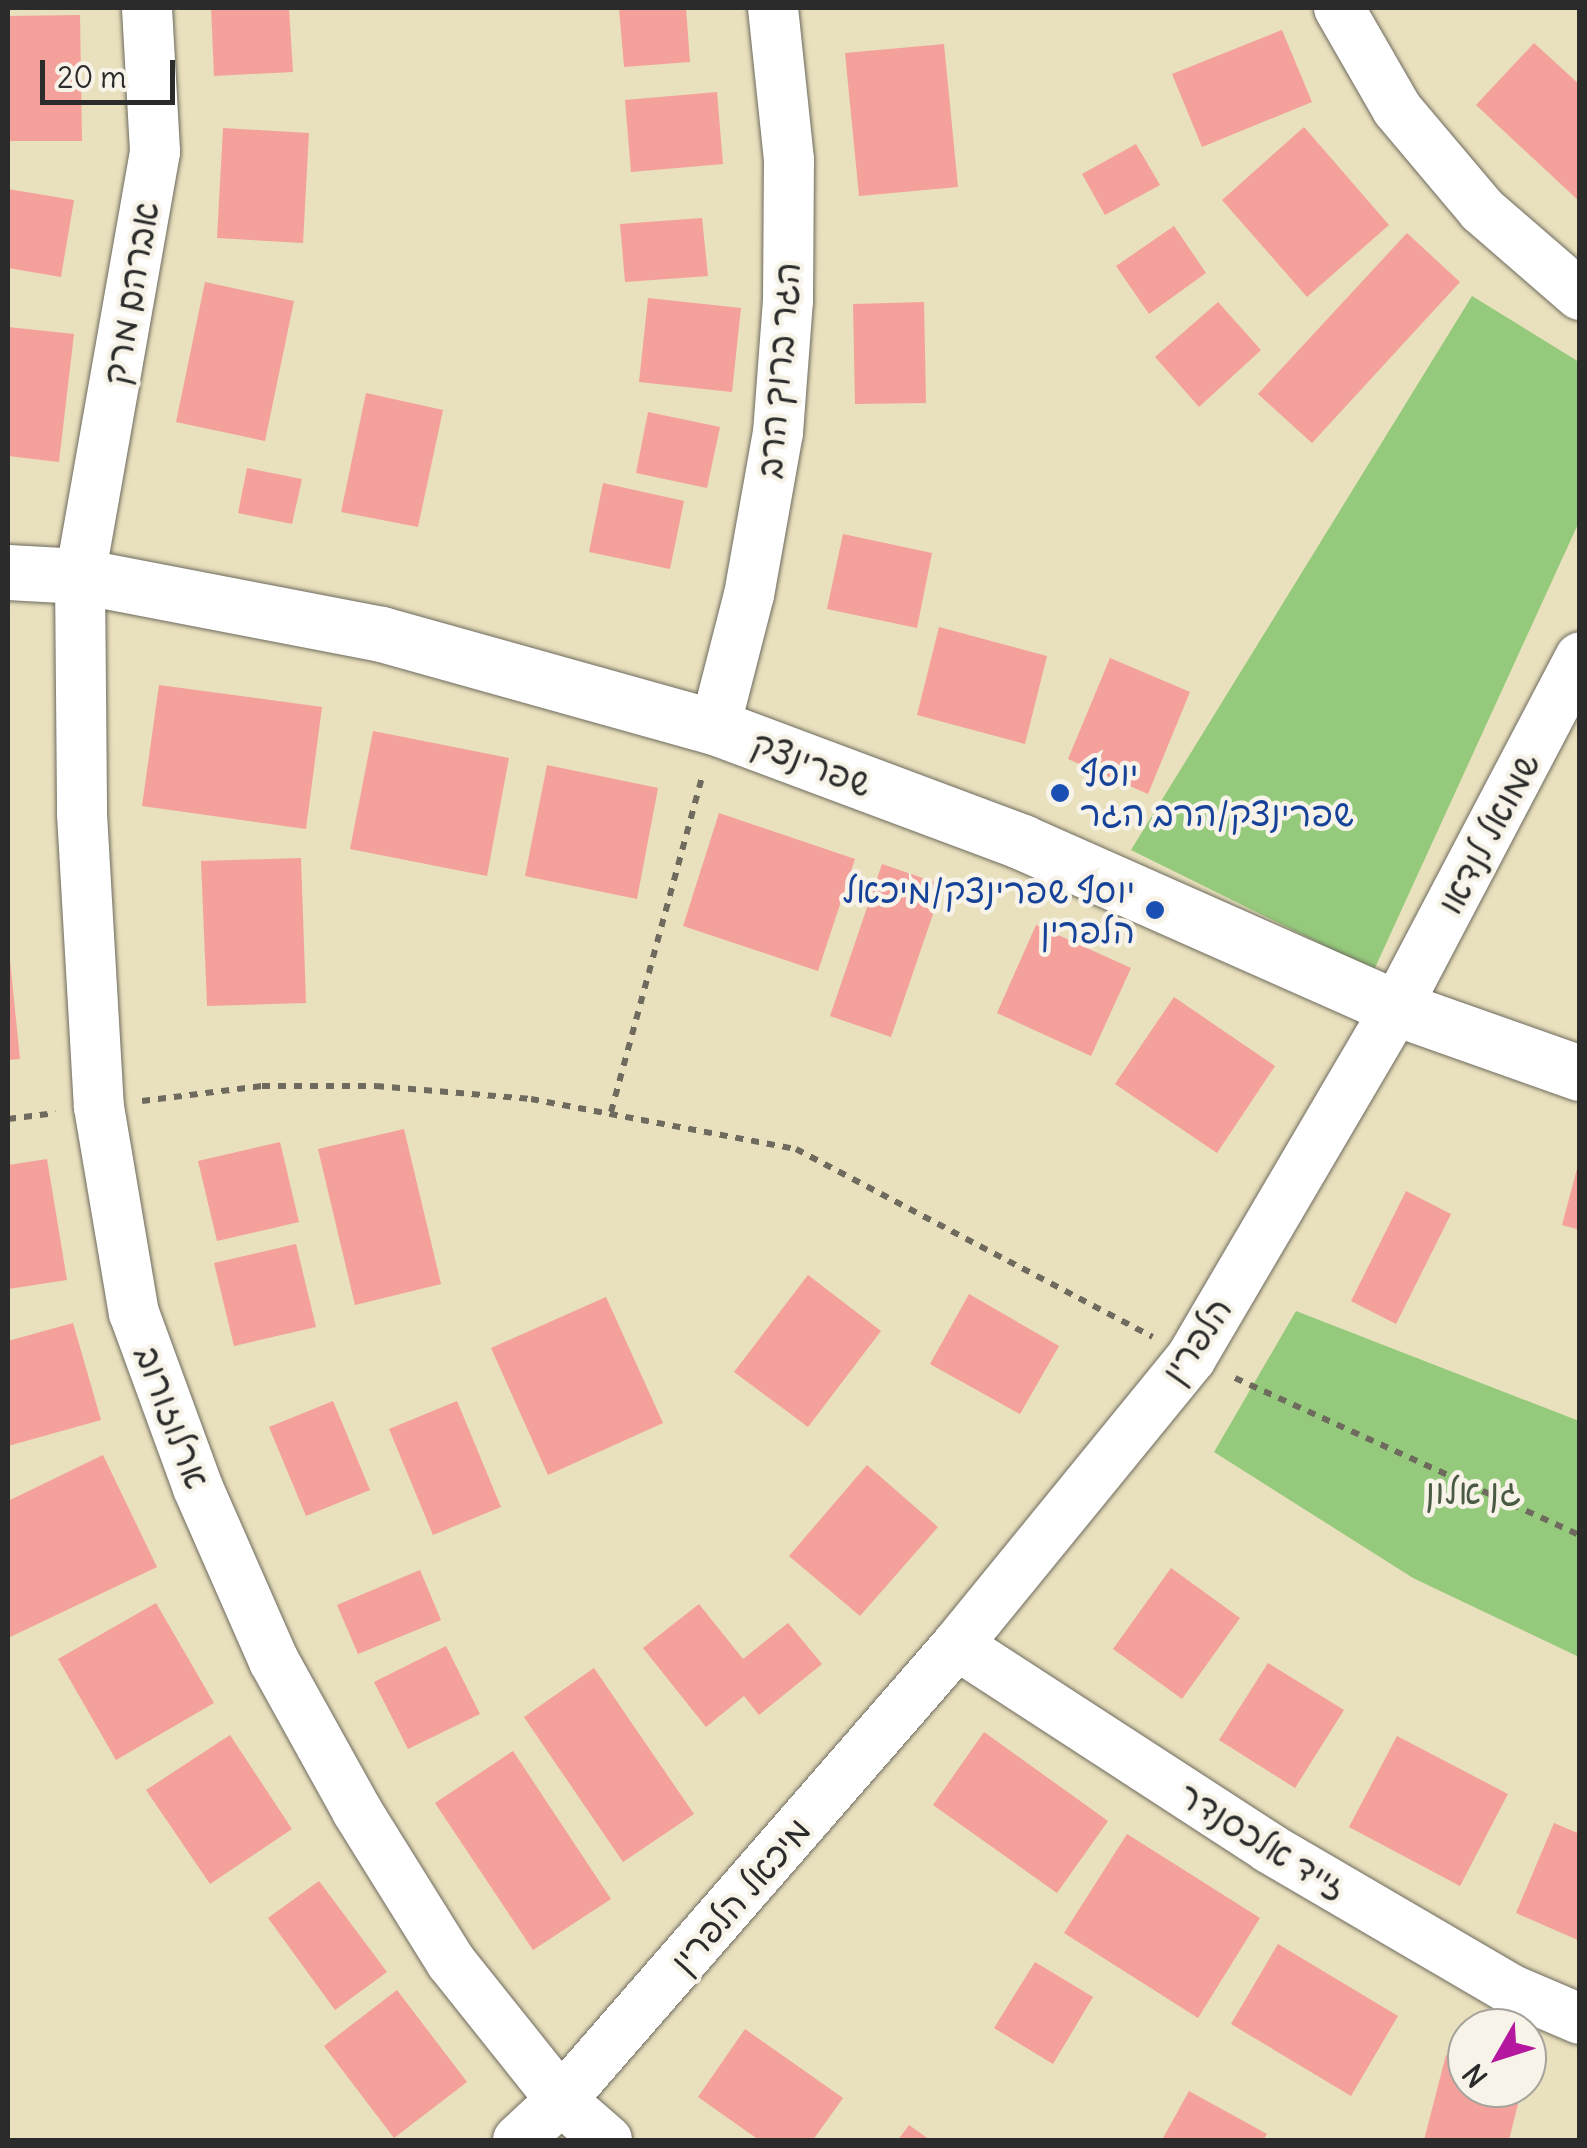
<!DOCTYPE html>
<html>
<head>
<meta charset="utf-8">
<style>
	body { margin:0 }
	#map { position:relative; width:1587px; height:2148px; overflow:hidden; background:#e9e0bd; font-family:Delius,"Playpen Sans Hebrew",sans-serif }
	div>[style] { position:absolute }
	.green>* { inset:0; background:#95ca7c }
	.building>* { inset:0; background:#f3a19a }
	.path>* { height:6px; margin-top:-3px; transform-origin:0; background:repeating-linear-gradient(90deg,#6e6a5e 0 8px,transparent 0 16px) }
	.roads { filter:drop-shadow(0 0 2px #6e6a5e) drop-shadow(0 0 2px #6e6a5e) }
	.minor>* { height:50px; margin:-25px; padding:0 25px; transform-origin:25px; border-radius:25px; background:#fff }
	.tertiary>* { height:55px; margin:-27.5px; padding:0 27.5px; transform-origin:27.5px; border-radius:27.5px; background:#fff }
	.dots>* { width:28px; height:28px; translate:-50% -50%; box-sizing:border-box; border:5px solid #f7f3e8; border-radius:50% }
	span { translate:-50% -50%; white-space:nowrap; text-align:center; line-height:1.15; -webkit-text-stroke:9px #f7f3e8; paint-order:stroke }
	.street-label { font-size:35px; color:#2b2b2b }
	.transit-label { font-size:35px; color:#164399 }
	.left { translate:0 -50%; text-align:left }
	.right { translate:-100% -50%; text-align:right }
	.park-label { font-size:35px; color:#4b5b43 }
	.frame { position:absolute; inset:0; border:10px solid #2b2b2b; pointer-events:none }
	.north { position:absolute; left:1447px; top:2008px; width:100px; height:100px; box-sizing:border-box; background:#f7f3e8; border:2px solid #a5a39c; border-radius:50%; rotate:231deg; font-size:28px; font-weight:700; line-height:40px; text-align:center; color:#2b2b2b }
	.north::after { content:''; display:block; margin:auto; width:35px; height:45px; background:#b5179e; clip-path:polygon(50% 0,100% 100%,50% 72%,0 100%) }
	.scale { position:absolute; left:40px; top:60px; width:135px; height:45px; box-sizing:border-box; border:5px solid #2b2b2b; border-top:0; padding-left:12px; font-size:30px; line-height:35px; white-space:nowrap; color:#2b2b2b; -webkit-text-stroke:8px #f7f3e8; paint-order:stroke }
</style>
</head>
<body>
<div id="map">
	<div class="green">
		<div style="clip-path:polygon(1472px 296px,1579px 362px,1579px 522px,1374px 970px,1131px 850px)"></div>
		<div style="clip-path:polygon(1296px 1311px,1579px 1421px,1579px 1657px,1413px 1578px,1214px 1452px)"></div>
	</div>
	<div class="building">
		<div style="clip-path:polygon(211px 8px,289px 8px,293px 72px,214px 76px)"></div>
		<div style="clip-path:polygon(619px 8px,686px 8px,690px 62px,624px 67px)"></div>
		<div style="clip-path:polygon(80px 15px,82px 141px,10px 141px,8px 16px)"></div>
		<div style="clip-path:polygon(1282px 30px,1312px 102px,1202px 147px,1172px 74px)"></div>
		<div style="clip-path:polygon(1534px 43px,1580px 85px,1580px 202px,1476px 105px)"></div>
		<div style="clip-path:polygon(944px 44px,958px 187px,859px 196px,845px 53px)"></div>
		<div style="clip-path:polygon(717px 92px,723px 164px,631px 172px,625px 100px)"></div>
		<div style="clip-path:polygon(1304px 127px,1389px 225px,1307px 297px,1222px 200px)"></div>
		<div style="clip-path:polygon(223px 128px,309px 133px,303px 243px,217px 238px)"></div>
		<div style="clip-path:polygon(1136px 144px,1160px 185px,1105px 215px,1082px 174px)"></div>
		<div style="clip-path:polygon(8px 189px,74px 200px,61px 277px,8px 268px)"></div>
		<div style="clip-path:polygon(702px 218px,708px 276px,625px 282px,620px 224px)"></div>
		<div style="clip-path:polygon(1174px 226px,1206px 273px,1149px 314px,1116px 266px)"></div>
		<div style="clip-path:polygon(1407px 233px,1460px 282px,1312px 443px,1258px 394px)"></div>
		<div style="clip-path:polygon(205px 282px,294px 301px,265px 441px,176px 422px)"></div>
		<div style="clip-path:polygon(648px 298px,741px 308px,732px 392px,639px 382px)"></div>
		<div style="clip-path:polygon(924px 302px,926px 403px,855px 404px,853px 304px)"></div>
		<div style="clip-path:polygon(1218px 302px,1261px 350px,1199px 407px,1155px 357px)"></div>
		<div style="clip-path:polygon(8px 327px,74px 334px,59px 462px,8px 456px)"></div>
		<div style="clip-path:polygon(366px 393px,443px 410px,418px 527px,341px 512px)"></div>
		<div style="clip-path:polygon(648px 412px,720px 427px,707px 488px,636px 473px)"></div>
		<div style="clip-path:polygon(247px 468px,302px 479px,292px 524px,238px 513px)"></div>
		<div style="clip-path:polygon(603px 483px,684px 501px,670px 569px,589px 552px)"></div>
		<div style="clip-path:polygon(843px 534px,932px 553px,917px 628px,827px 609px)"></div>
		<div style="clip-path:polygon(939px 627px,1047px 656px,1025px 744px,917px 715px)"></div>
		<div style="clip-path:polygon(1110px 658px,1190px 692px,1148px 794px,1068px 759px)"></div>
		<div style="clip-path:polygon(159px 685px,322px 707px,306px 829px,142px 806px)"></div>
		<div style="clip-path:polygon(373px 731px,509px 758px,487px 876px,350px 849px)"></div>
		<div style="clip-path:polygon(547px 765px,658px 788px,637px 899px,525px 876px)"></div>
		<div style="clip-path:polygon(719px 813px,855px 859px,818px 971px,683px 926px)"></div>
		<div style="clip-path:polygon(301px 858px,306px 1003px,207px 1006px,201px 861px)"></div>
		<div style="clip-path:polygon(882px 864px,943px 885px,891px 1037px,830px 1016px)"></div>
		<div style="clip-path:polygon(1036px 925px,1131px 968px,1091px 1056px,997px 1013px)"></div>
		<div style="clip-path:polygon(8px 940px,20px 1059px,8px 1060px)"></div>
		<div style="clip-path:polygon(1174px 997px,1275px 1066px,1217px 1153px,1115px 1084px)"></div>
		<div style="clip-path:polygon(404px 1129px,441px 1284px,355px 1305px,318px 1149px)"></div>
		<div style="clip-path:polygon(280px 1142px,299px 1222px,217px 1241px,198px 1161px)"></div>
		<div style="clip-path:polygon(47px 1159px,67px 1280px,8px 1289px,8px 1165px)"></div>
		<div style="clip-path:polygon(1578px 1165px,1580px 1166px,1580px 1230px,1562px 1225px)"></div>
		<div style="clip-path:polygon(1406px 1191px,1451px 1214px,1396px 1324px,1351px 1301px)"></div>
		<div style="clip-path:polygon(296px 1244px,316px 1327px,234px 1346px,214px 1263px)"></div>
		<div style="clip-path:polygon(808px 1275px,881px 1331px,808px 1427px,734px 1372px)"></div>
		<div style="clip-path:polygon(969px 1294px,1059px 1346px,1020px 1414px,930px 1364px)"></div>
		<div style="clip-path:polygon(606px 1297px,663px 1423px,548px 1475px,491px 1348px)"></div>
		<div style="clip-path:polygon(73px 1323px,101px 1420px,8px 1446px,8px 1341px)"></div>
		<div style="clip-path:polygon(333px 1401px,370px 1490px,306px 1516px,269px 1427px)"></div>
		<div style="clip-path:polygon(457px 1401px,501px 1507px,433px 1535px,389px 1429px)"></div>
		<div style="clip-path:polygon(103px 1455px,157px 1567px,8px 1638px,8px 1501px)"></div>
		<div style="clip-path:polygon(867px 1465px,938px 1527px,860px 1616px,789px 1556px)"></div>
		<div style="clip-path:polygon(1171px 1568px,1240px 1618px,1182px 1699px,1113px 1649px)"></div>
		<div style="clip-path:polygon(420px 1570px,441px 1620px,358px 1654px,337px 1605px)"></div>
		<div style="clip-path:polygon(156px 1603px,214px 1703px,116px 1760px,58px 1659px)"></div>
		<div style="clip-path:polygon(699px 1604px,743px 1659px,788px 1623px,822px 1664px,759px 1715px,744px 1696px,706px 1727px,643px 1648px)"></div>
		<div style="clip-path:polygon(446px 1646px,480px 1714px,408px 1749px,374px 1682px)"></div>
		<div style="clip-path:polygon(1268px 1663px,1344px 1710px,1295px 1788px,1219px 1740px)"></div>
		<div style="clip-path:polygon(594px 1668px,694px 1814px,623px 1862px,524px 1717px)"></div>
		<div style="clip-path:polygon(984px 1732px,1108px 1821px,1057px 1893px,933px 1805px)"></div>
		<div style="clip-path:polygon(230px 1735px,292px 1829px,210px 1884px,146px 1790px)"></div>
		<div style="clip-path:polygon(1397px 1736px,1508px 1794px,1460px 1886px,1349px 1827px)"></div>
		<div style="clip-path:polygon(513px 1751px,611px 1899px,533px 1950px,435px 1803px)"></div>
		<div style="clip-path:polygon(1554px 1823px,1580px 1834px,1580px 1941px,1516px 1913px)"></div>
		<div style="clip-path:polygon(1127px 1834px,1260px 1918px,1198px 2018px,1064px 1933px)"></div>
		<div style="clip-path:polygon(319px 1881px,387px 1972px,335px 2010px,268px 1918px)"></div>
		<div style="clip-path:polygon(1278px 1944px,1398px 2016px,1351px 2096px,1231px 2024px)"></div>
		<div style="clip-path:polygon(1035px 1962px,1093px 1997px,1053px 2064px,994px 2028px)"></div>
		<div style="clip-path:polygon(397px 1990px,467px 2082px,394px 2138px,324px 2046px)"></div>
		<div style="clip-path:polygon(745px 2029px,843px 2098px,813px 2140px,759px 2140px,698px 2097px)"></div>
		<div style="clip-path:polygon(1446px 2055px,1467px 2061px,1467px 2088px,1522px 2088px,1509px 2140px,1424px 2140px)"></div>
		<div style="clip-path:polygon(1189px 2091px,1267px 2134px,1263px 2140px,1162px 2140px)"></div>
		<div style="clip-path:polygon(909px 2125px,930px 2140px,898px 2140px)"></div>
	</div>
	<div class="path">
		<div style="left:142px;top:1101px;width:121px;rotate:-7.1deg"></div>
		<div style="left:262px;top:1086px;width:114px"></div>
		<div style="left:376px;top:1086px;width:156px;rotate:4.8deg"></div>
		<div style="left:531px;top:1099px;width:270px;rotate:10.7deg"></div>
		<div style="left:796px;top:1149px;width:403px;rotate:27.8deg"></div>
		<div style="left:611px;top:1112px;width:348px;rotate:-74.8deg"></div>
		<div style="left:8px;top:1119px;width:48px;rotate:-7.1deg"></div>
		<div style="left:1235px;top:1378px;width:379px;rotate:24.5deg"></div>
	</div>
	<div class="roads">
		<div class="minor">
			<div style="left:147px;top:8px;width:144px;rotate:86.8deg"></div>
			<div style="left:155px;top:152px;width:431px;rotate:100deg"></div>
			<div style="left:80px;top:576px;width:238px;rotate:89.5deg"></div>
			<div style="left:82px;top:814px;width:293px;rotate:86.7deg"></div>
			<div style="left:99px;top:1107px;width:209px;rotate:80.4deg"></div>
			<div style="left:134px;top:1313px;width:186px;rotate:69.9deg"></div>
			<div style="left:198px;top:1488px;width:189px;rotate:66.3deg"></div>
			<div style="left:274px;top:1661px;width:171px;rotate:61deg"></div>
			<div style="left:357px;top:1811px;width:178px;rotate:58.1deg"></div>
			<div style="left:451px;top:1962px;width:176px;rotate:51.4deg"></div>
			<div style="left:561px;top:2100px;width:61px;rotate:41deg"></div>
			<div style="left:1339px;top:8px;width:116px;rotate:60.1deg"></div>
			<div style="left:1397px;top:109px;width:132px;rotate:49.9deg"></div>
			<div style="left:1482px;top:210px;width:130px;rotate:40.9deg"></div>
			<div style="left:715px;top:727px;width:136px;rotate:-75.6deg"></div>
			<div style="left:749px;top:595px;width:165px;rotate:-79.9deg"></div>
			<div style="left:778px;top:433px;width:132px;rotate:-85.7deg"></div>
			<div style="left:788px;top:301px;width:141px;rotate:-89.6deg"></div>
			<div style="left:789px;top:160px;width:153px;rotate:-96deg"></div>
			<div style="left:957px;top:1645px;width:372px;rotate:33deg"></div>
			<div style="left:1269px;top:1848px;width:279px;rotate:30.3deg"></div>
			<div style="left:1510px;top:1989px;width:76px;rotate:23.2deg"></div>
			<div style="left:518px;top:2140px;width:59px;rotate:-42.9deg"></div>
			<div style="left:561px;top:2100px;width:603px;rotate:-48.97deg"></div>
			<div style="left:957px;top:1645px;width:370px;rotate:-50.8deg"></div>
			<div style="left:1191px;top:1358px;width:406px;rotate:-59.6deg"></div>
			<div style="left:1396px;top:1008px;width:396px;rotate:-62.3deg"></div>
		</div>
		<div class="tertiary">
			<div style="left:8px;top:572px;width:72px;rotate:3.2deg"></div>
			<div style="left:80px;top:576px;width:307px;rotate:10.9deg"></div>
			<div style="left:381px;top:634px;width:347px;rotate:15.6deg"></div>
			<div style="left:715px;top:727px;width:328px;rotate:20.5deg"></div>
			<div style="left:1022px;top:842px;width:409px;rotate:23.9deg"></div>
			<div style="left:1396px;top:1008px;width:195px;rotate:19.5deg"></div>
		</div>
	</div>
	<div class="dots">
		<div style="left:1060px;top:793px;background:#1a4fb4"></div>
		<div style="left:1155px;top:910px;background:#1a4fb4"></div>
	</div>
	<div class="street-label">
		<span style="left:130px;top:293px;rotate:-80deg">אברהם מרק</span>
		<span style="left:778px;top:370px;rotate:-85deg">הגר ברוך הרב</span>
		<span style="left:812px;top:763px;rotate:21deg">שפרינצק</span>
		<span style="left:1488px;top:833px;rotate:-62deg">שמואל לנדאו</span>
		<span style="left:1196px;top:1340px;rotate:-56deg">הלפרין</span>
		<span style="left:173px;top:1417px;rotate:69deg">ארלוזורוב</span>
		<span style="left:1263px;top:1841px;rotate:32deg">זייד אלכסנדר</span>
		<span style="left:740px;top:1895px;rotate:-49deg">מיכאל הלפרין</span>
	</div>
	<div class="transit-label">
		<span class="left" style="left:1080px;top:793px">יוסף<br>שפרינצק/הרב הגר</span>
		<span class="right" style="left:1135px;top:910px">יוסף שפרינצק/מיכאל<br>הלפרין</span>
	</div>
	<div class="park-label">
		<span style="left:1473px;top:1491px">גן אלון</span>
	</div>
	<div class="frame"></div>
	<div class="north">N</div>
	<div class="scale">20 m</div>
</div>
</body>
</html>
